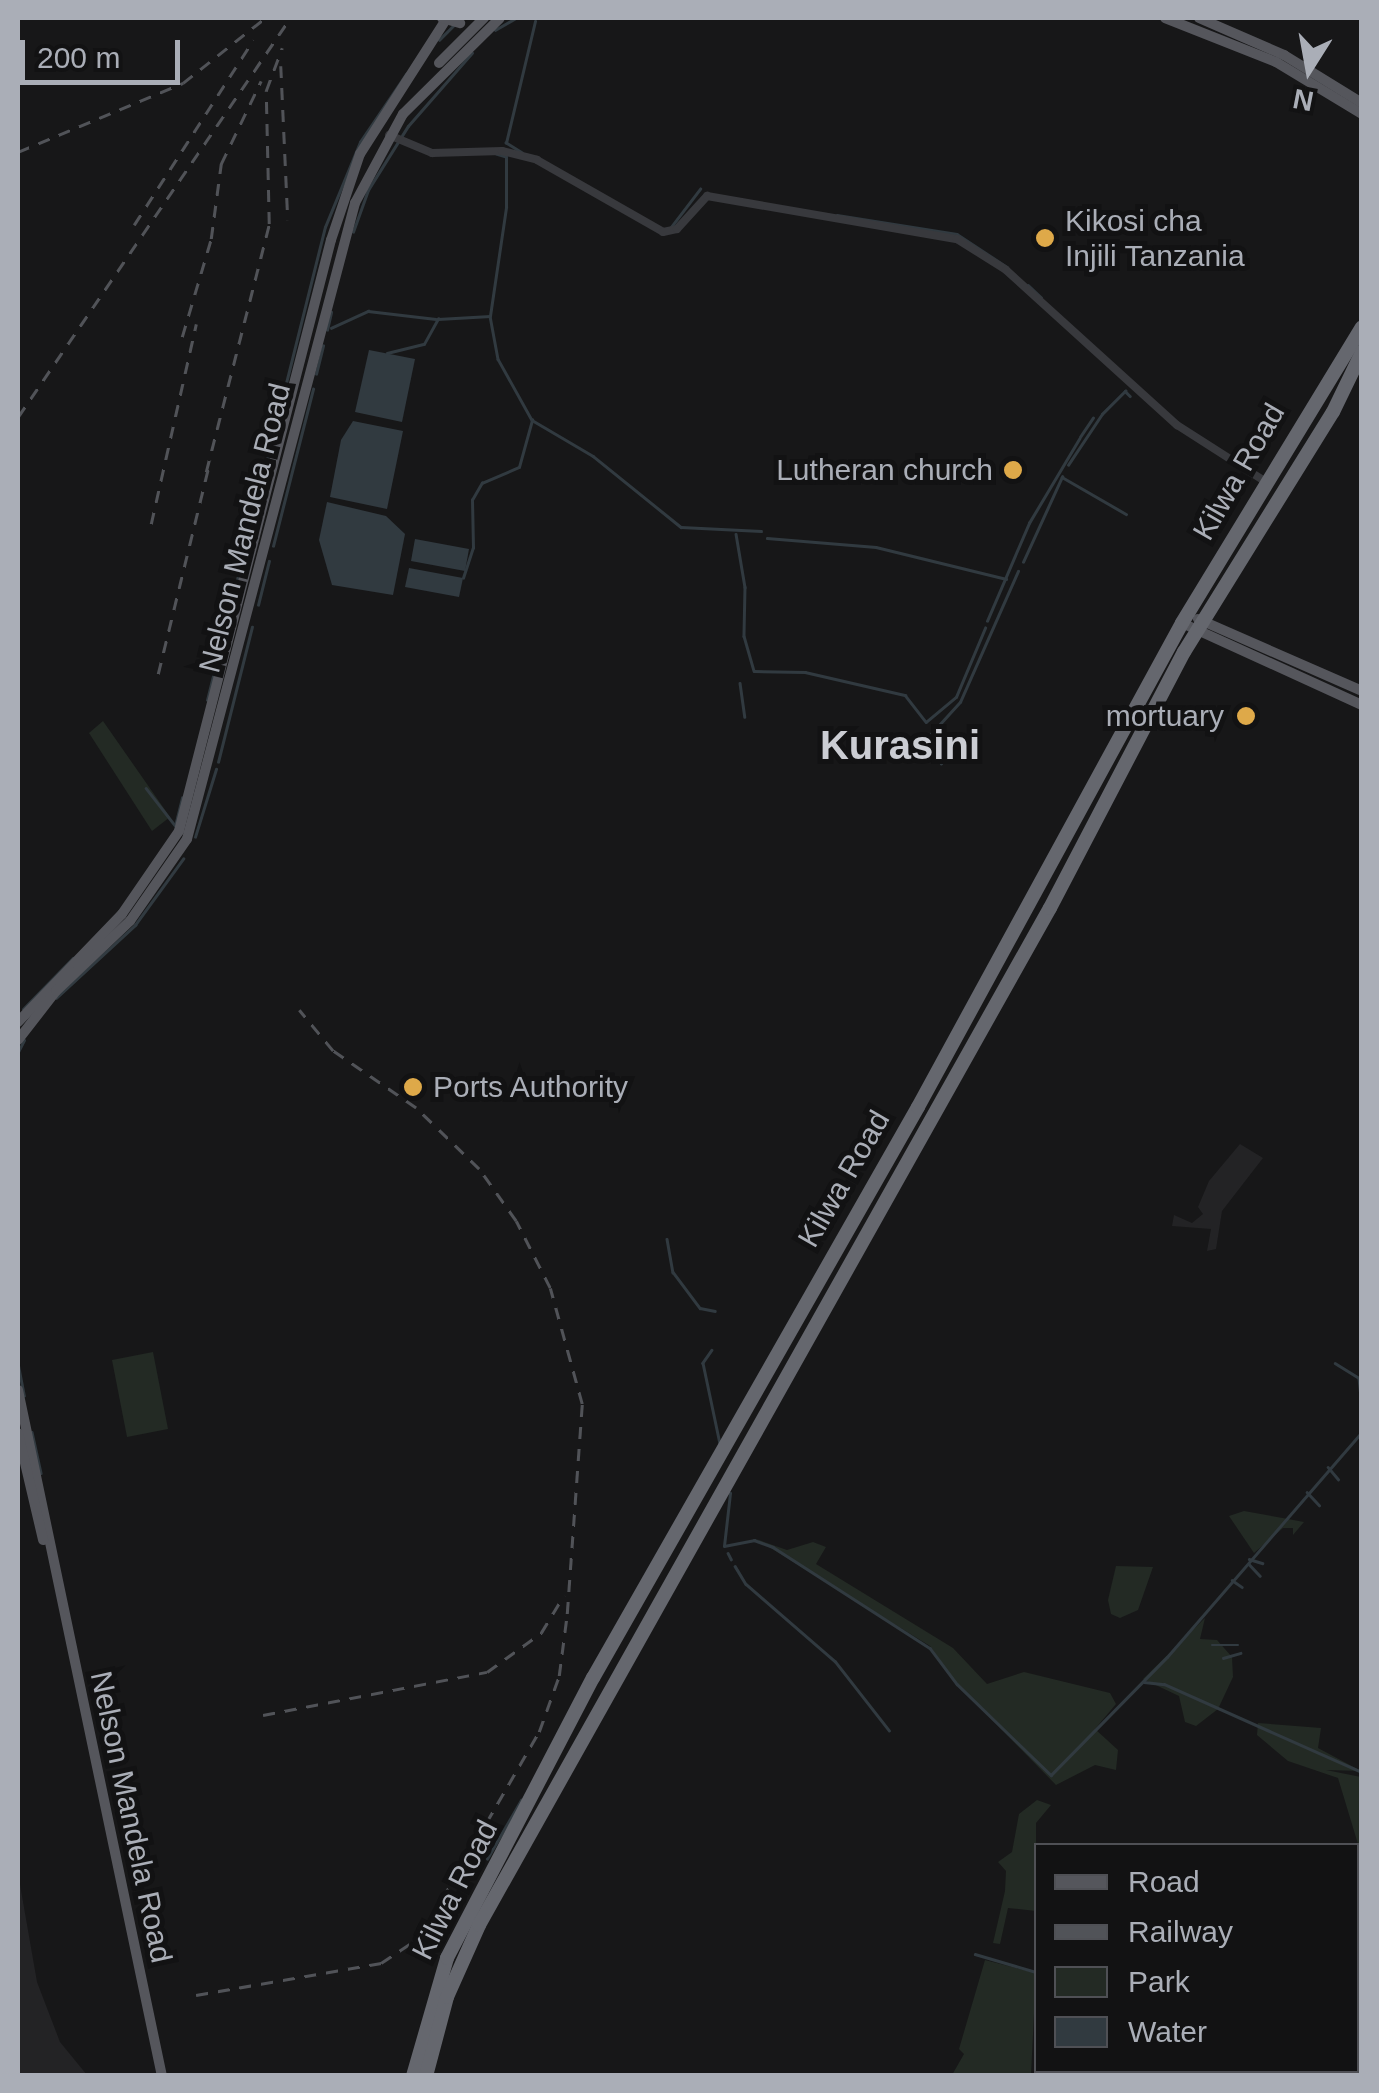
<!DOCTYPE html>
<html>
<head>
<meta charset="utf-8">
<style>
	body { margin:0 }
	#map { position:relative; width:1379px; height:2093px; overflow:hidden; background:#171718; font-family:Helvetica,sans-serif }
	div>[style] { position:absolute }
	.built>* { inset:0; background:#232325 }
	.green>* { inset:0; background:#232a24 }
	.water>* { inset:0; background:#313a40 }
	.stream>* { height:2.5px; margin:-1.25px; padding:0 1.25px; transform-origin:1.25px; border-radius:1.25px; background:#313a40 }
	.minor>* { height:8px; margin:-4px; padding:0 4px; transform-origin:4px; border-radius:4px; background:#38393d }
	.major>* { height:10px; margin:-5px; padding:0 5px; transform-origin:5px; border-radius:5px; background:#55565c }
	.highway>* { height:14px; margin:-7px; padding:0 7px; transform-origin:7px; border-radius:7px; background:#65676e }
	.rail>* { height:2.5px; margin-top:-1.25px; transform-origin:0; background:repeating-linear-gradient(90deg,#515358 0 12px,transparent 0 22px) }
	.major-bridge>* { height:10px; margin:-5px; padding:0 5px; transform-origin:5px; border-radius:5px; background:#55565c }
	.dots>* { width:28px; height:28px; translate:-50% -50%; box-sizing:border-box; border:5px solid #121213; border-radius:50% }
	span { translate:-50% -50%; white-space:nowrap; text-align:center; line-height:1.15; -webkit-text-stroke:10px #121213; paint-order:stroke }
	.poi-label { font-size:30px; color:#aaaeb7 }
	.left { translate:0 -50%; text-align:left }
	.right { translate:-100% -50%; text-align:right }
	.street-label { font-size:30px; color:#aaaeb7 }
	.district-label { font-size:40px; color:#cbcdd3; font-weight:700 }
	.frame { position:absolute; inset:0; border:20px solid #aaaeb7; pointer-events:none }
	.legend { position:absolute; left:1034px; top:1843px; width:325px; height:230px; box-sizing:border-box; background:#121213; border:2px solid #4f5055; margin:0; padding:12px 18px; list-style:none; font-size:30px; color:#aaaeb7 }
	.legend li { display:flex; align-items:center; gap:20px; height:50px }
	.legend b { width:50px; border:2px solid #4f5055 }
	.north { position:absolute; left:1259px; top:20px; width:100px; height:100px; -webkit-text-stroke:8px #121213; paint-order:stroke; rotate:191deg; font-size:28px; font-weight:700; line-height:40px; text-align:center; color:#aaaeb7 }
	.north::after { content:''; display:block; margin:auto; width:35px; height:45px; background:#aaaeb7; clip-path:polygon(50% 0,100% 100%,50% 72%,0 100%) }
	.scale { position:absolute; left:20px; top:40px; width:160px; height:45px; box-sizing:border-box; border:5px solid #aaaeb7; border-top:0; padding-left:12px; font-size:30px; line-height:35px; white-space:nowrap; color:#aaaeb7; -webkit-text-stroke:8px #121213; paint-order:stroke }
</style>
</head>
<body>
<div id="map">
	<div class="built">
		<div style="clip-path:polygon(1240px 1144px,1263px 1158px,1222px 1211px,1216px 1249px,1207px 1251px,1211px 1229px,1172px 1226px,1174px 1215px,1192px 1223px,1203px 1214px,1198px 1207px,1209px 1181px)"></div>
		<div style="clip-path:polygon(18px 1873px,37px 1982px,60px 2042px,87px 2075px,18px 2075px)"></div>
	</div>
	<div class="green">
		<div style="clip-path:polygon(103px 721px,170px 817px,152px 831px,89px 733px)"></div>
		<div style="clip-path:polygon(153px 1352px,168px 1429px,127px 1437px,112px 1360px)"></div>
		<div style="clip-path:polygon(1244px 1511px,1288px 1519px,1304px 1522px,1293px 1535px,1293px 1528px,1283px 1528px,1254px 1553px,1229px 1516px)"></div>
		<div style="clip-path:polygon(756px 1539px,787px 1550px,813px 1542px,826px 1547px,816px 1564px,953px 1648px,987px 1684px,1024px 1672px,1110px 1693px,1116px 1704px,1095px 1729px,1118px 1750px,1116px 1770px,1095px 1765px,1056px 1785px,957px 1684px,930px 1646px)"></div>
		<div style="clip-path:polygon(1116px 1566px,1153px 1567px,1138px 1610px,1120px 1618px,1111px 1614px,1108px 1600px)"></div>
		<div style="clip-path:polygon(1205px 1618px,1200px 1639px,1217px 1640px,1232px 1657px,1233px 1677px,1218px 1709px,1196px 1726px,1185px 1722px,1179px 1696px,1143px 1679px)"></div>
		<div style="clip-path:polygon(1258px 1723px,1321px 1728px,1318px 1748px,1361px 1771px,1326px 1770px,1361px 1777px,1361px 1854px,1338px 1778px,1288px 1761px,1257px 1735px)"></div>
		<div style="clip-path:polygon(1037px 1800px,1051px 1805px,1036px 1823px,1036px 1911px,1008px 1908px,1000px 1944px,993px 1943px,1005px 1891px,1006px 1871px,998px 1862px,1012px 1852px,1019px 1814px)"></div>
		<div style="clip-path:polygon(985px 1960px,1036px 1973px,1031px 2075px,952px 2075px,964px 2054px,959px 2049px)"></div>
	</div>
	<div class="water">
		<div style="clip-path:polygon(369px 350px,415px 359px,402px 422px,355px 412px)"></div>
		<div style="clip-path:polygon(353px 421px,403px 431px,387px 509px,330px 497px,341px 440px)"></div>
		<div style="clip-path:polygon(327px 502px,386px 516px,405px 534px,393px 595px,332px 585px,319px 540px)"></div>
		<div style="clip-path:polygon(415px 539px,469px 549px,465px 571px,411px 561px)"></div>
		<div style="clip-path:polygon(409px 568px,463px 578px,459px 597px,405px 587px)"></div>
	</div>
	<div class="stream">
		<div style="left:495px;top:30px;width:24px;rotate:-30deg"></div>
		<div style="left:439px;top:40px;width:23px;rotate:-45deg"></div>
		<div style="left:522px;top:153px;width:19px;rotate:-148deg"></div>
		<div style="left:506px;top:143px;width:125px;rotate:-76.6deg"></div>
		<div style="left:837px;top:215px;width:121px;rotate:9deg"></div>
		<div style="left:957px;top:234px;width:60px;rotate:33.4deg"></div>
		<div style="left:671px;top:227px;width:48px;rotate:-52.7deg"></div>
		<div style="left:353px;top:232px;width:45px;rotate:-70.3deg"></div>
		<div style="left:368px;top:190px;width:75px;rotate:-58deg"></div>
		<div style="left:408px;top:126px;width:97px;rotate:-48.8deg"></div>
		<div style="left:1028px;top:285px;width:18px;rotate:43deg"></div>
		<div style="left:490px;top:316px;width:44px;rotate:79.5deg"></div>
		<div style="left:498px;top:359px;width:70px;rotate:60.9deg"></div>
		<div style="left:532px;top:420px;width:71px;rotate:30.5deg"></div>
		<div style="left:593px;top:456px;width:113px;rotate:38.9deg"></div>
		<div style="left:681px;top:527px;width:80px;rotate:2.9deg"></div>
		<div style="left:331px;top:328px;width:41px;rotate:-24.7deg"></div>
		<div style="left:368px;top:311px;width:68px;rotate:6.7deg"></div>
		<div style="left:327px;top:330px;width:18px;rotate:-77deg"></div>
		<div style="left:387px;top:353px;width:38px;rotate:-14deg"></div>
		<div style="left:424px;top:344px;width:29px;rotate:-61deg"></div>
		<div style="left:438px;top:319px;width:52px;rotate:-3.3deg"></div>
		<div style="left:490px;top:316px;width:110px;rotate:-81.6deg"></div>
		<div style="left:506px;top:207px;width:50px;rotate:-90deg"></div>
		<div style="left:506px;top:157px;width:10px;rotate:-163deg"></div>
		<div style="left:316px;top:374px;width:29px;rotate:-76deg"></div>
		<div style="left:1080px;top:437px;width:23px;rotate:-56deg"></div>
		<div style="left:1068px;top:465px;width:61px;rotate:-56.3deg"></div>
		<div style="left:1102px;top:414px;width:33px;rotate:-45deg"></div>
		<div style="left:1125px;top:391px;width:7px;rotate:45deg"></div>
		<div style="left:736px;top:534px;width:54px;rotate:80.4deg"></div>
		<div style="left:745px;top:587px;width:49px;rotate:91.2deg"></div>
		<div style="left:744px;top:636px;width:36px;rotate:74deg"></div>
		<div style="left:754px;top:671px;width:51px;rotate:1.1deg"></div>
		<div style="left:805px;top:672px;width:103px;rotate:13deg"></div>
		<div style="left:905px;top:695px;width:34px;rotate:52deg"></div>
		<div style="left:926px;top:722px;width:39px;rotate:-40deg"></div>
		<div style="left:956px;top:697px;width:75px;rotate:-67.2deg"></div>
		<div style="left:767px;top:538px;width:109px;rotate:4.7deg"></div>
		<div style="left:876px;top:547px;width:134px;rotate:13.8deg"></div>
		<div style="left:273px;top:546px;width:162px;rotate:-75.7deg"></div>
		<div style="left:1023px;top:562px;width:94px;rotate:-65.4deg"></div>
		<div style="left:1062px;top:477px;width:74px;rotate:30deg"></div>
		<div style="left:463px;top:578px;width:32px;rotate:-72deg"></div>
		<div style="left:473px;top:548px;width:48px;rotate:-91.2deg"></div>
		<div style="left:472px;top:500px;width:20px;rotate:-60deg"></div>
		<div style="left:482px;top:483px;width:40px;rotate:-23.4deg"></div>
		<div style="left:519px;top:467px;width:49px;rotate:-74.5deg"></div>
		<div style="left:258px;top:605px;width:45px;rotate:-76deg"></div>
		<div style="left:987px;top:621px;width:107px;rotate:-66.8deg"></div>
		<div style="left:1029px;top:523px;width:98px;rotate:-59.2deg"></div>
		<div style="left:740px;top:683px;width:34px;rotate:82deg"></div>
		<div style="left:207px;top:700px;width:487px;rotate:-76deg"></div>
		<div style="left:325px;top:227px;width:92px;rotate:-67.6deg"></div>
		<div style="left:360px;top:142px;width:82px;rotate:-55.9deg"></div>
		<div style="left:218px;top:762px;width:139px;rotate:-75.9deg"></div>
		<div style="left:941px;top:764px;width:30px;rotate:-113deg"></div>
		<div style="left:929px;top:736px;width:46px;rotate:-47.6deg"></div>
		<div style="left:960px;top:702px;width:143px;rotate:-66.1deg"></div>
		<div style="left:146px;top:788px;width:46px;rotate:52.1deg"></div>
		<div style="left:175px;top:826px;width:29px;rotate:-76deg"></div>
		<div style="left:195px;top:837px;width:71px;rotate:-72.8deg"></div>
		<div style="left:56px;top:998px;width:108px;rotate:-42.7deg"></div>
		<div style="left:135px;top:925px;width:82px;rotate:-54deg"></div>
		<div style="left:23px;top:1009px;width:71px;rotate:-45.6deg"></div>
		<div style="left:18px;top:1052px;width:13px;rotate:-63deg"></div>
		<div style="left:667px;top:1239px;width:34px;rotate:80deg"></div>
		<div style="left:673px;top:1272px;width:45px;rotate:53.1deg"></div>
		<div style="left:700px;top:1308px;width:15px;rotate:11deg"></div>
		<div style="left:712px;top:1350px;width:16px;rotate:125deg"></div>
		<div style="left:703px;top:1363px;width:83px;rotate:78.1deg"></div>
		<div style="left:18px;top:1363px;width:33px;rotate:79deg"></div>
		<div style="left:1335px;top:1363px;width:28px;rotate:32deg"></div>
		<div style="left:1359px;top:1378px;width:28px;rotate:84deg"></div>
		<div style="left:32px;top:1432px;width:42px;rotate:77.6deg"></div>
		<div style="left:1328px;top:1467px;width:16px;rotate:50deg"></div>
		<div style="left:1307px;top:1492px;width:18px;rotate:47deg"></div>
		<div style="left:724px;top:1546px;width:31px;rotate:-11deg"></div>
		<div style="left:754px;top:1540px;width:20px;rotate:20deg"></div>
		<div style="left:773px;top:1547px;width:187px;rotate:32.8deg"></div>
		<div style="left:930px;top:1648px;width:45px;rotate:53.1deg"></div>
		<div style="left:957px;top:1684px;width:131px;rotate:44.1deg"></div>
		<div style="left:1051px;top:1775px;width:165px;rotate:-45.5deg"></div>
		<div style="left:1167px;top:1657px;width:298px;rotate:-49.1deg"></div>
		<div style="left:724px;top:1546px;width:53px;rotate:-83.5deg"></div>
		<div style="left:728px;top:1553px;width:7px;rotate:63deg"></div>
		<div style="left:1249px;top:1559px;width:14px;rotate:17deg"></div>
		<div style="left:1249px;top:1564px;width:16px;rotate:47deg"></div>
		<div style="left:735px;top:1566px;width:21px;rotate:59deg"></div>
		<div style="left:746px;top:1584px;width:118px;rotate:40.9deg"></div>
		<div style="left:835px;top:1661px;width:88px;rotate:52deg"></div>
		<div style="left:1232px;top:1580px;width:12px;rotate:35deg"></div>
		<div style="left:1212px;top:1645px;width:26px"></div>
		<div style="left:1223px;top:1658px;width:18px;rotate:-16deg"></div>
		<div style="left:1144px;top:1682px;width:20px;rotate:6deg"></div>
		<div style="left:1164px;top:1684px;width:217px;rotate:24deg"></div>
		<div style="left:487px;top:1859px;width:68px;rotate:-60deg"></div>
		<div style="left:1356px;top:1905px;width:6px;rotate:9deg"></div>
		<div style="left:1362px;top:1929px;width:8px;rotate:90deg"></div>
		<div style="left:1356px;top:1947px;width:6px;rotate:-9deg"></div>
		<div style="left:975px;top:1954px;width:64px;rotate:16.4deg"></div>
		<div style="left:1356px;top:1982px;width:6px;rotate:9deg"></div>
		<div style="left:1356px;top:2026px;width:7px;rotate:-27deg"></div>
		<div style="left:1210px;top:2070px;width:11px;rotate:34deg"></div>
		<div style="left:1291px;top:2076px;width:8px;rotate:-50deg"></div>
	</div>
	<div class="minor">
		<div style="left:389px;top:135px;width:47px;rotate:22.7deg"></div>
		<div style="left:432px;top:153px;width:70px;rotate:-1.6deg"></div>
		<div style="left:502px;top:151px;width:36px;rotate:14deg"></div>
		<div style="left:537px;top:160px;width:145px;rotate:29.7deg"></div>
		<div style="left:663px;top:232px;width:14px;rotate:-12deg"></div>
		<div style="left:677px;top:229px;width:45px;rotate:-47.7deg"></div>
		<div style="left:707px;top:196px;width:254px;rotate:9.8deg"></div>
		<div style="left:957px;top:239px;width:58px;rotate:32.3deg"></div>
		<div style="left:1006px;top:270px;width:231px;rotate:42.2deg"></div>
		<div style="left:1177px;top:425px;width:106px;rotate:32.6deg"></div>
	</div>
	<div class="major">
		<div style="left:1165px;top:18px;width:119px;rotate:21.6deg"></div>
		<div style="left:1276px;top:62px;width:100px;rotate:31.2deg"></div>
		<div style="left:1199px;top:18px;width:93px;rotate:23.5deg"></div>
		<div style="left:1284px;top:55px;width:92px;rotate:31.6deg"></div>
		<div style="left:439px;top:63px;width:64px;rotate:-45deg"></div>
		<div style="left:1198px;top:619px;width:179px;rotate:23.7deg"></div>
		<div style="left:1182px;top:623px;width:198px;rotate:24.5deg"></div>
		<div style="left:18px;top:1022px;width:150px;rotate:-46.1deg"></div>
		<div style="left:122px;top:914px;width:101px;rotate:-55.5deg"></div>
		<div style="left:179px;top:831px;width:610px;rotate:-75.58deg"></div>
		<div style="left:331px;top:240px;width:91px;rotate:-71.4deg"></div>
		<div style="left:360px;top:154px;width:161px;rotate:-57.4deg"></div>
		<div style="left:18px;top:1040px;width:62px;rotate:-52.2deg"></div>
		<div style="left:56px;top:991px;width:102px;rotate:-43.4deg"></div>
		<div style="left:130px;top:921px;width:100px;rotate:-55.2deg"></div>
		<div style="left:187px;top:839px;width:658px;rotate:-75.2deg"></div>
		<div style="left:355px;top:203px;width:101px;rotate:-61.7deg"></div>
		<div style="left:403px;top:114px;width:136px;rotate:-44.7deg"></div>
		<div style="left:18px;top:1390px;width:701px;rotate:78.15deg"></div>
		<div style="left:18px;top:1433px;width:110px;rotate:76.8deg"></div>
	</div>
	<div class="highway">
		<div style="left:413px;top:2076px;width:123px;rotate:-73.9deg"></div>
		<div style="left:447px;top:1958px;width:316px;rotate:-62.5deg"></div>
		<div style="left:593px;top:1678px;width:657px;rotate:-60.35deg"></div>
		<div style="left:918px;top:1107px;width:551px;rotate:-61.39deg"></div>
		<div style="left:1182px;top:623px;width:346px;rotate:-58.7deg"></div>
		<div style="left:426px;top:2076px;width:82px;rotate:-75.1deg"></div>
		<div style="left:447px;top:1997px;width:79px;rotate:-66deg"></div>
		<div style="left:479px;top:1925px;width:1166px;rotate:-60.69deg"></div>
		<div style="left:1050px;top:908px;width:289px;rotate:-62.4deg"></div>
		<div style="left:1184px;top:652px;width:282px;rotate:-58.2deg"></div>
		<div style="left:1333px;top:412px;width:67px;rotate:-64.2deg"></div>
	</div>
	<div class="rail">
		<div style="left:281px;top:66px;width:154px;rotate:87.4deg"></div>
		<div style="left:18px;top:152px;width:179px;rotate:-22.7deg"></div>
		<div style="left:183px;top:83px;width:105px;rotate:-38.4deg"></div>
		<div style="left:134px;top:225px;width:220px;rotate:-57.2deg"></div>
		<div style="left:182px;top:337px;width:102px;rotate:-73.5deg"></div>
		<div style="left:211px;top:239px;width:76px;rotate:-82.4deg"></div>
		<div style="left:221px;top:164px;width:92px;rotate:-64.3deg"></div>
		<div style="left:18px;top:417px;width:483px;rotate:-55.7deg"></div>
		<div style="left:206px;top:472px;width:256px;rotate:-75.7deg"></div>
		<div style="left:269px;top:224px;width:133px;rotate:-91.3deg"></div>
		<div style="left:266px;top:91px;width:46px;rotate:-69.6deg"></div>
		<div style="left:151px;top:524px;width:205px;rotate:-77.3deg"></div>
		<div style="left:158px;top:674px;width:220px;rotate:-76.3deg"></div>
		<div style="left:263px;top:1715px;width:228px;rotate:-10.9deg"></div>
		<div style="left:487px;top:1672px;width:67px;rotate:-35.8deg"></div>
		<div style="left:541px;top:1633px;width:44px;rotate:-58.8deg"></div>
		<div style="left:196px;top:1995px;width:188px;rotate:-9.8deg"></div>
		<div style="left:381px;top:1963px;width:47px;rotate:-33.7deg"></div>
		<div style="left:420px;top:1937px;width:237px;rotate:-59.9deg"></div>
		<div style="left:539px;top:1732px;width:59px;rotate:-70.3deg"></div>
		<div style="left:559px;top:1676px;width:63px;rotate:-82.6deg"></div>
		<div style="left:567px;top:1614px;width:211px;rotate:-85.9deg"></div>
		<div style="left:582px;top:1404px;width:120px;rotate:-105.4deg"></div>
		<div style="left:550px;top:1288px;width:75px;rotate:-116.9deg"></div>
		<div style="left:516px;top:1221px;width:64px;rotate:-125.4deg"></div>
		<div style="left:479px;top:1169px;width:88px;rotate:-135.9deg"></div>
		<div style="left:416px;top:1108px;width:101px;rotate:-145.5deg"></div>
		<div style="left:333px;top:1051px;width:53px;rotate:-129.7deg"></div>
	</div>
	<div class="major-bridge">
		<div style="left:442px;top:18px;width:19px;rotate:16deg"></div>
	</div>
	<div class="dots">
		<div style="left:1045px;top:238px;background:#dea949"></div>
		<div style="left:1013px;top:470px;background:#dea949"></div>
		<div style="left:1246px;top:716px;background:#dea949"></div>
		<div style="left:413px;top:1087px;background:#dea949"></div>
	</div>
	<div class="poi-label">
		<span class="left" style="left:1065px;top:238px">Kikosi cha<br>Injili Tanzania</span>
		<span class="right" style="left:993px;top:470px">Lutheran church</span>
		<span class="right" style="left:1224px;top:716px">mortuary</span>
		<span class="left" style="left:433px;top:1087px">Ports Authority</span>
	</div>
	<div class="street-label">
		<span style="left:1239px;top:472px;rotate:-60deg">Kilwa Road</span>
		<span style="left:245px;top:528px;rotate:-76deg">Nelson Mandela Road</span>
		<span style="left:844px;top:1179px;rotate:-60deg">Kilwa Road</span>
		<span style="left:131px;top:1817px;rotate:78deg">Nelson Mandela Road</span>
		<span style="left:455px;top:1890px;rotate:-63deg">Kilwa Road</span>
	</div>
	<div class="district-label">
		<span style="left:900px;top:745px">Kurasini</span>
	</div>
	<div class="frame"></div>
	<ul class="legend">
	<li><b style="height:12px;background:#55565c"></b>Road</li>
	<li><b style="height:12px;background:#515358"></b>Railway</li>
	<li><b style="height:28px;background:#232a24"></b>Park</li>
	<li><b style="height:28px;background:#313a40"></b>Water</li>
	</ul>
	<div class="north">N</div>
	<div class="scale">200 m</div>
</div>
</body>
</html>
